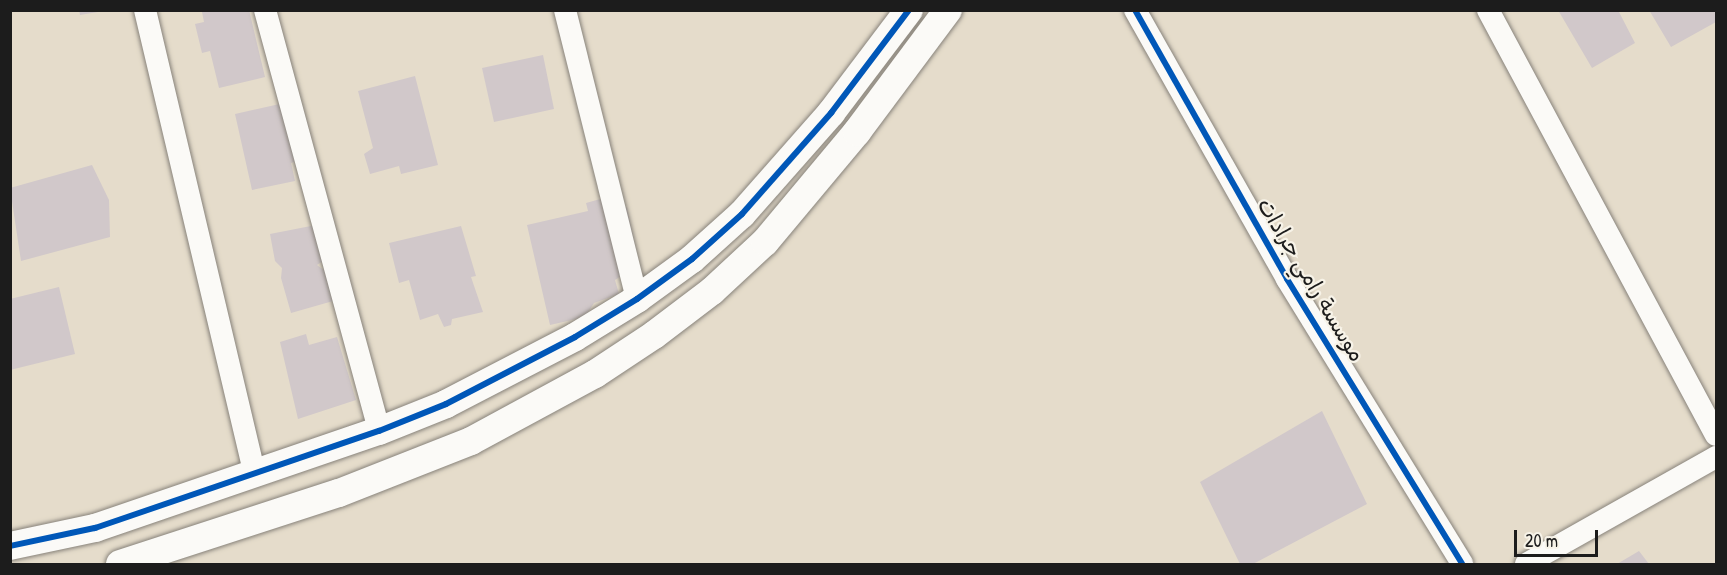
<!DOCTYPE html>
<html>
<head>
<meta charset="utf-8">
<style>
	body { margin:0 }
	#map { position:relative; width:1727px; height:575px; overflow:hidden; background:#e5dccb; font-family:"Patrick Hand","Playpen Sans Arabic",sans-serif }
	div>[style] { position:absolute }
	.building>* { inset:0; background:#d1c8ca }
	.roads { filter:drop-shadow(0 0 2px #87827a) drop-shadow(0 0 2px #87827a) }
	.minor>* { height:22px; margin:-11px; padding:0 11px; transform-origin:11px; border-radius:11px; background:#fbfaf7 }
	.tertiary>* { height:28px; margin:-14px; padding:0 14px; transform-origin:14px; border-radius:14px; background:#fbfaf7 }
	.cycleway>* { height:6px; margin:-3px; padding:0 3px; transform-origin:3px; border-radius:3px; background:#0057b8 }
	span { translate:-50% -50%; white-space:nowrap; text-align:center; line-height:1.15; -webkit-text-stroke:4.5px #f7f3e8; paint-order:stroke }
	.street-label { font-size:22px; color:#1c1c1c }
	.frame { position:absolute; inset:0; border:12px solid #1c1c1c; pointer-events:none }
	.scale { position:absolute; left:1514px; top:530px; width:84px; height:27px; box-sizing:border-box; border:3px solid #1c1c1c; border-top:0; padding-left:8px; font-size:18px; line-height:21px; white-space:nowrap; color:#1c1c1c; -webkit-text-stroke:4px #f7f3e8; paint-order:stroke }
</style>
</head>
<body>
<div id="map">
	<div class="building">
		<div style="clip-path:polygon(79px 10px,98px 10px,98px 12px,80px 15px)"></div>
		<div style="clip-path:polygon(249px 10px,265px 77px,219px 88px,210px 51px,202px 53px,195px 24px,204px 22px,202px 12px)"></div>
		<div style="clip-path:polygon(1558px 10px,1618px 10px,1635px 43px,1592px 68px)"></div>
		<div style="clip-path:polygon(1649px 10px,1716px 10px,1716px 22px,1671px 47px)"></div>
		<div style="clip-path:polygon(543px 55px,554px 109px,494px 122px,482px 68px)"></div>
		<div style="clip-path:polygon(415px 76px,438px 165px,401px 174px,399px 166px,370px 174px,364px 154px,373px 148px,358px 91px)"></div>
		<div style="clip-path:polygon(284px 103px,297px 161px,291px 163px,295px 181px,252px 190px,235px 114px)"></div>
		<div style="clip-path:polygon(92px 165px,109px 200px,110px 237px,21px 261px,10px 188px)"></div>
		<div style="clip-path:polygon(604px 198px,607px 212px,627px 207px,639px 264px,615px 280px,619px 294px,594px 303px,585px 317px,550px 325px,527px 225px,588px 211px,586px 203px)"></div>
		<div style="clip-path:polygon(316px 225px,323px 261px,317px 265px,325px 271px,333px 301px,291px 313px,281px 278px,282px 268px,275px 261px,270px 234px)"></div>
		<div style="clip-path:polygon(461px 226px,476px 276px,471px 277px,483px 312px,452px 319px,451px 325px,444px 327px,438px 314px,420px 320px,409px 280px,399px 283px,389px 243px)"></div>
		<div style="clip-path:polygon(59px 287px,75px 354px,10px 370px,10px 299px)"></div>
		<div style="clip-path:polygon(306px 334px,309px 345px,337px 337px,356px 400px,298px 419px,280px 342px)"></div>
		<div style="clip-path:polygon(1322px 411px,1367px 504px,1253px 564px,1240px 564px,1200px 482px)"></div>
		<div style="clip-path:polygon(1639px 551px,1649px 564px,1617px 564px)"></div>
	</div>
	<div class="roads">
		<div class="minor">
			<div style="left:145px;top:10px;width:477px;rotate:76.7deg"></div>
			<div style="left:265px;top:10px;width:436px;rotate:74.8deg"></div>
			<div style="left:565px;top:10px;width:298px;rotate:76deg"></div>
			<div style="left:1135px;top:10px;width:309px;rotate:60.5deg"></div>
			<div style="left:1287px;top:279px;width:334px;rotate:58.4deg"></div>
			<div style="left:1488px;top:10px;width:482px;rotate:61.8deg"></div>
			<div style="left:1526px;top:564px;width:218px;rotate:-29.4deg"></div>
		</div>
		<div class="tertiary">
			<div style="left:10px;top:546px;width:87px;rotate:-12deg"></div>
			<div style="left:95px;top:528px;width:300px;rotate:-18.9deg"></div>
			<div style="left:379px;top:431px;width:72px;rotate:-21.9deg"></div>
			<div style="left:446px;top:404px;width:145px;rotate:-27.4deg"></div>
			<div style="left:575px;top:337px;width:73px;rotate:-31.5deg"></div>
			<div style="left:637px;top:299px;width:68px;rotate:-36deg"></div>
			<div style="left:692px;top:259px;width:67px;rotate:-42deg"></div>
			<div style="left:742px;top:214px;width:135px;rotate:-48.6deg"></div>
			<div style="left:831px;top:113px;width:129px;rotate:-52.9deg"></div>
			<div style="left:120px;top:564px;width:230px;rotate:-18deg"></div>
			<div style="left:339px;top:493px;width:142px;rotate:-21.5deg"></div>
			<div style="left:471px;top:441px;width:141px;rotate:-28.4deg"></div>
			<div style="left:595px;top:374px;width:71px;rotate:-33.5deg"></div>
			<div style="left:654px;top:335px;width:73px;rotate:-37.2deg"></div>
			<div style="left:712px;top:291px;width:72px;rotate:-42.8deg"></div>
			<div style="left:765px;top:242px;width:143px;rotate:-50.1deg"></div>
			<div style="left:857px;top:132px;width:152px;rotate:-53.3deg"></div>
		</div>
	</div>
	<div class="cycleway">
		<div style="left:1135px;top:10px;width:309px;rotate:60.5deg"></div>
		<div style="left:1287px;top:279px;width:334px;rotate:58.4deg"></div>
		<div style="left:10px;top:546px;width:87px;rotate:-12deg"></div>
		<div style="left:95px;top:528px;width:300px;rotate:-18.9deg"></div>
		<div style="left:379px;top:431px;width:72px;rotate:-21.9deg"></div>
		<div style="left:446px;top:404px;width:145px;rotate:-27.4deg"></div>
		<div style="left:575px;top:337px;width:73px;rotate:-31.5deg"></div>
		<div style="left:637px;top:299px;width:68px;rotate:-36deg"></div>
		<div style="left:692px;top:259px;width:67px;rotate:-42deg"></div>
		<div style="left:742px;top:214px;width:135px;rotate:-48.6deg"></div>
		<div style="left:831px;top:113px;width:129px;rotate:-52.9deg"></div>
	</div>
	<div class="street-label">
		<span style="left:1311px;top:280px;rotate:59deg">موسسة رامي جرادات</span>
	</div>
	<div class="frame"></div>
	<div class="scale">20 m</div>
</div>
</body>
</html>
